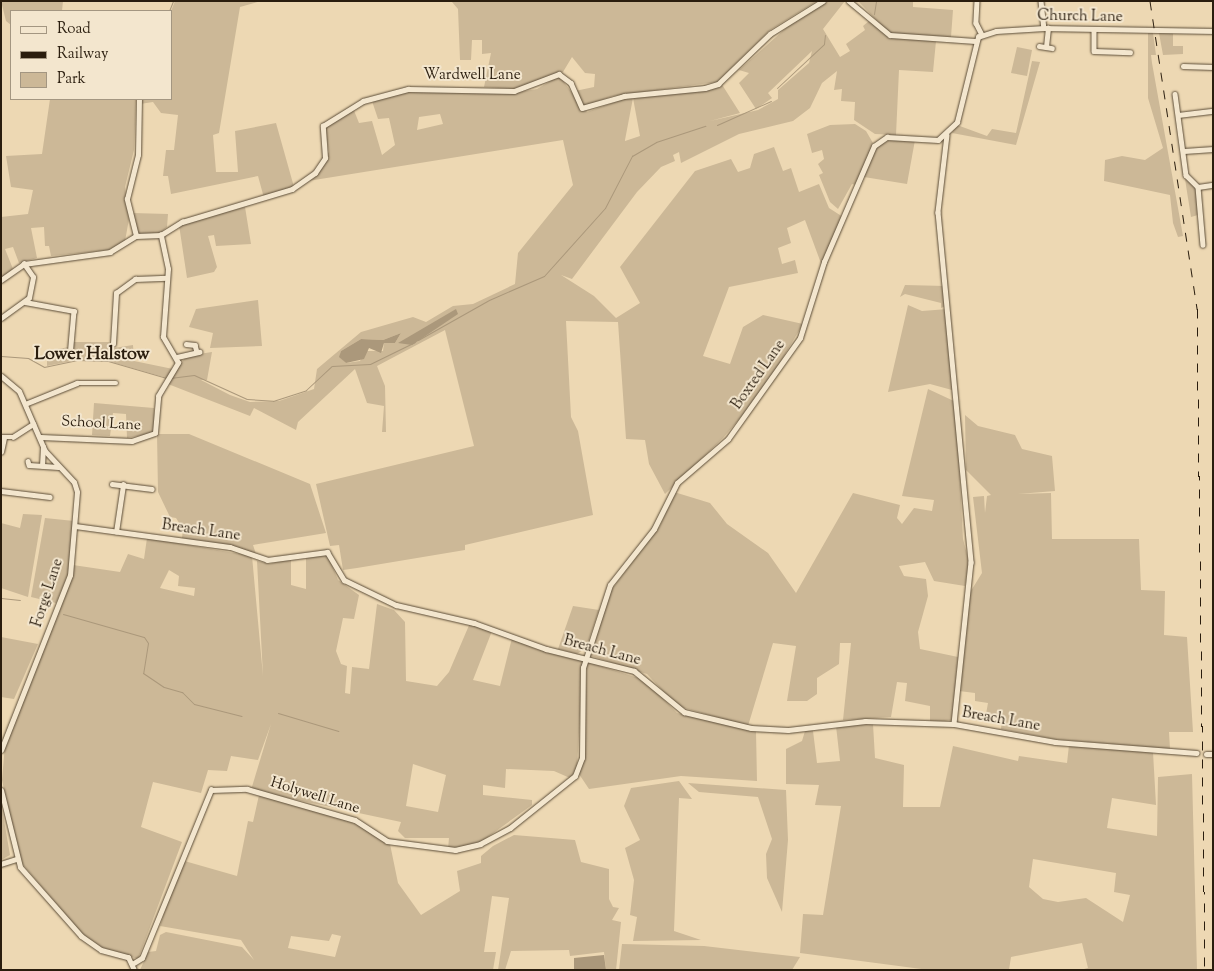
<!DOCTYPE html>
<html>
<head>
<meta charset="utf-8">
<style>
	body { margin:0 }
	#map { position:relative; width:1214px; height:971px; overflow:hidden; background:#edd8b3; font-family:"Sorts Mill Goudy",serif }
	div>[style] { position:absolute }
	.green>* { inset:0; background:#ccb897 }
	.water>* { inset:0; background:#ab987b }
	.stream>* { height:1px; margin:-0.5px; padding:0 0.5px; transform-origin:0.5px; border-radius:0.5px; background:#ab987b }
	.roads { filter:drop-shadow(0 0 1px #5b4c37) drop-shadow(0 0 1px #5b4c37) }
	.minor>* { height:4.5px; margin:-2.25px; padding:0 2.25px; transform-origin:2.25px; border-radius:2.25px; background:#f3e6ce }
	.tertiary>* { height:5px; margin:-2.5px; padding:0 2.5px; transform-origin:2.5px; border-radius:2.5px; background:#f3e6ce }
	.rail>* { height:1px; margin-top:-0.5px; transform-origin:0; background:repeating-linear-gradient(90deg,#2a1d0e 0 9px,transparent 0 18px) }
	span { translate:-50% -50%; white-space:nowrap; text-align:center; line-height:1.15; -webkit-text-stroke:4px #f3e6ce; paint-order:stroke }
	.street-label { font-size:15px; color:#2a1d0e }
	.quarter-label { font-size:18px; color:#2a1d0e; font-weight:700 }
	.frame { position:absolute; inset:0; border:2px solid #2a1d0e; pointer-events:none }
	.legend { position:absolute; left:10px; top:10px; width:162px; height:90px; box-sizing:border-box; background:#f3e6ce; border:1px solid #a39681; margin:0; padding:6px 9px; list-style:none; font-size:15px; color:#2a1d0e }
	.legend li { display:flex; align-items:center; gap:10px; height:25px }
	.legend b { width:25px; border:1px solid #a39681 }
</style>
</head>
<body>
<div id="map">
	<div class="green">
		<div style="clip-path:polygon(1px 1px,63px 1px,62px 11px,11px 11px,11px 25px,6px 21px)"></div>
		<div style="clip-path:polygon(175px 1px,261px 1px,240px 7px,219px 133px,213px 135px,216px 172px,238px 172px,235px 131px,276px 123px,294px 187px,264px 198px,258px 176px,171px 194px,168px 176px,163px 176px,166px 150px,174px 150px,178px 115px,161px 113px,153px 102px,140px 104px,142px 99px,171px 99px,171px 11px)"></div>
		<div style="clip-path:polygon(817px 1px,770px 30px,717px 82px,613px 96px,584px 106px,575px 91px,594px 87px,595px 74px,585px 73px,572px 57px,563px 72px,541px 80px,513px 89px,484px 87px,491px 53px,482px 54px,482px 40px,472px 40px,471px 60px,460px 60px,458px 9px,452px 2px)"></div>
		<div style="clip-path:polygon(evenodd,828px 1px,845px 1px,823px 29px,840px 57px,850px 51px,846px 44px,865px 30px,863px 26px,869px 21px,893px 37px,936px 41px,933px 72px,899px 70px,896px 135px,875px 134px,854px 120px,855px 102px,841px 101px,842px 89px,834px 90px,837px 71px,822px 83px,810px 108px,793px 121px,739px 134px,681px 163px,679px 152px,673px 155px,675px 161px,661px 167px,637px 192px,572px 279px,561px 275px,594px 296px,616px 318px,640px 303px,620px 267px,695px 171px,731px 159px,738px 172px,750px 168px,754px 154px,774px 147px,783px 171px,791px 168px,799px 192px,819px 184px,829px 208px,843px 217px,822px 266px,805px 220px,787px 228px,791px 243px,778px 248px,782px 264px,795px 260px,798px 273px,729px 287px,703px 356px,730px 364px,743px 327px,763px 315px,803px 324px,763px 391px,723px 438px,665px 494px,649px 464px,645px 440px,626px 439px,618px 322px,566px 321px,571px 417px,578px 431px,593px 515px,465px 545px,465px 550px,357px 568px,343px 570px,339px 545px,330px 546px,316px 484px,474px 446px,445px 330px,377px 366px,385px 386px,386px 432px,382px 432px,384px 406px,367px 403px,355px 369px,298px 422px,296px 430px,254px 408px,250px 416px,168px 384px,186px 356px,212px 352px,207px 380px,201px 380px,230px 395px,250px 402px,279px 401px,314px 389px,317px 369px,361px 332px,413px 317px,426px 322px,453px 306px,473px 304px,515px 284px,518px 253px,573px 185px,563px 140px,308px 181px,329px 152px,325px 127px,353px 108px,359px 123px,372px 121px,382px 155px,395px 145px,389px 118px,378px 119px,372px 101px,408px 91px,519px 92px,537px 89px,559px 76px,587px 112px,632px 96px,707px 89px,721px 83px,740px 113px,710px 121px,758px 110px,778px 99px,778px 90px,809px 63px,812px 51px,768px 93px,772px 98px,756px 109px,739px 83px,749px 73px,739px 70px,795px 20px,828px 1px,633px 98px,640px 136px,625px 141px,625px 140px,633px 98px,828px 1px,440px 114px,443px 124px,417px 130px,419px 117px,440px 114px,828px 1px,401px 333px,395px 343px,384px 343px,383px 351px,365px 351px,360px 361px,346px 363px,340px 357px,341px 351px,361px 339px,383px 340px,401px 333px)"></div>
		<div style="clip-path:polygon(858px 1px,913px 1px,913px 7px,953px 10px,951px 37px,889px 33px)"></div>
		<div style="clip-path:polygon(1148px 33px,1153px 33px,1156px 55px,1151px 55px,1152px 63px,1183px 236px,1178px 237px,1173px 223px,1170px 195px,1104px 181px,1105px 160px,1122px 156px,1145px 160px,1163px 148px,1148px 98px)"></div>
		<div style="clip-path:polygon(1159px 33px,1173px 33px,1173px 46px,1183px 46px,1183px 54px,1163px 55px)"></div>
		<div style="clip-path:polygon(1017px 47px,1032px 50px,1027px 76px,1011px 73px)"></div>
		<div style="clip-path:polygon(1032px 61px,1040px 62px,1016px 145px,952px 133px,957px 125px,987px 136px,992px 129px,1016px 133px)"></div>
		<div style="clip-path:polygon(50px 99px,136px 99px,134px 150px,125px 187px,129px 219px,125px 241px,108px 250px,51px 256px,49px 246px,45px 246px,44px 227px,31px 228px,37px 258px,19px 263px,13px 247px,5px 249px,13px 269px,1px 278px,1px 217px,28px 214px,33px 190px,11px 187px,6px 156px,42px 154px)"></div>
		<div style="clip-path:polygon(855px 124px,866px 131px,873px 143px,856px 185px,852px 184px,838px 209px,830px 202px,819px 175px,823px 173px,818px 164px,824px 159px,822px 150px,812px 153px,807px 134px,830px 125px)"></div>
		<div style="clip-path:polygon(892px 139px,915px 140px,907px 184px,864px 177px,876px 147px)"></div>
		<div style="clip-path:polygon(1185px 179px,1196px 187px,1198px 215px,1191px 217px)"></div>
		<div style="clip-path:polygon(245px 207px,251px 244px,216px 246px,214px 235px,208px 236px,217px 267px,214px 272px,187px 278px,179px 225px)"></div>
		<div style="clip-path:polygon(132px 213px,168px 214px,167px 227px,160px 233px,138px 235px)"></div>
		<div style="clip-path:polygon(905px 285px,945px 286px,948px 305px,941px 308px,941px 303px,905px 294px,900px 297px)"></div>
		<div style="clip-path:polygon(258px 300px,262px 346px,210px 348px,213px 333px,189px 327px,196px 309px)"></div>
		<div style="clip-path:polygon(908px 305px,922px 311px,948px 309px,952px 390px,930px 384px,888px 392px)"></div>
		<div style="clip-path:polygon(74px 342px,109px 342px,114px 348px,133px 345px,134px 361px,173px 369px,167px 378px,108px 361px,77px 360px,47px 366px,47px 351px,69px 347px)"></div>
		<div style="clip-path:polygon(928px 389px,956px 402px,963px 539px,969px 562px,965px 586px,934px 581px,925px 562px,899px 566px,904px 576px,926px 579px,928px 596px,918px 632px,920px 649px,958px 657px,952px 720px,930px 723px,930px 706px,905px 701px,907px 683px,897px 682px,891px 717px,843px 720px,851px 643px,840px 643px,839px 664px,817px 678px,817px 694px,807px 701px,787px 701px,796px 646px,773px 643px,748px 726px,677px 706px,647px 674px,588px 655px,609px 593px,660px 526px,674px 492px,710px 503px,727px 524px,768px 553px,796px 593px,853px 493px,900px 505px,897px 518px,902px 524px,914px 508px,932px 511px,934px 500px,902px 496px)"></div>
		<div style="clip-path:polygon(94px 403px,154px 408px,154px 433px,127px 438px,126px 414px,113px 413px,110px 436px,92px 435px)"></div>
		<div style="clip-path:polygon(965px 415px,978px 426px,1015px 435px,1022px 449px,1052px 456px,1055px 491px,1018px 494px,1051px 493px,1052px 539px,1139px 539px,1141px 590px,1165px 591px,1164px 635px,1187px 637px,1193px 732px,1169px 732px,1170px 749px,1054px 739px,1001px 729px,1002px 717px,986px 714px,988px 703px,975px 701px,975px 693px,959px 691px,969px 594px,982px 573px,973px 497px,984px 496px,985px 513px,987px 496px,991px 495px,966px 470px)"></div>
		<div style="clip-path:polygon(157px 434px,189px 434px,310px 484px,326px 533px,253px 545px,256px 554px,182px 538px,183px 529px,176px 518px,170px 517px,158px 492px)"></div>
		<div style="clip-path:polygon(23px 514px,42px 515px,28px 597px,1px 588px,1px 523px,20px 528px)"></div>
		<div style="clip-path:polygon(45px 518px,74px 521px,69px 572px,56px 603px,31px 597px)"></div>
		<div style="clip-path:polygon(evenodd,147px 538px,252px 556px,263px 676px,257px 561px,270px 564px,291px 558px,291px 585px,306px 589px,306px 557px,321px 553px,328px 556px,338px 580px,359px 595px,354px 619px,343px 618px,336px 651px,341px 664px,347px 666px,345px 693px,350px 694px,352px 667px,369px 669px,377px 604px,394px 610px,405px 622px,406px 681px,437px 686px,449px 672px,470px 623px,492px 631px,473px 680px,500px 686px,512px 638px,536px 649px,583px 659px,577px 769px,570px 778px,554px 771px,506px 769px,505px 788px,483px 785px,483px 795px,532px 800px,532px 805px,478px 844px,448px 849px,449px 838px,405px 838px,398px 831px,401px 822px,251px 790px,271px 724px,258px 760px,231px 756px,227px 771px,208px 770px,201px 793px,153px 782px,141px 827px,182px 842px,138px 959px,98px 946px,82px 934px,19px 860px,2px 780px,5px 745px,73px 565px,120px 572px,128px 554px,144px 559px,147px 538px,169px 570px,179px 576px,178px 586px,195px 588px,194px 596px,160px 588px,169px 570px,147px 538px,413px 764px,446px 775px,438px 812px,406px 806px,413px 764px)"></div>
		<div style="clip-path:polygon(573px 606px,599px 610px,586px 648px,577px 654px,558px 649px)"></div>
		<div style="clip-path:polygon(1px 637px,38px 644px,14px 699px,1px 697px)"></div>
		<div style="clip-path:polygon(587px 662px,645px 680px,677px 713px,756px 731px,757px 781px,681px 776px,589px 789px,579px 774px,584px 760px)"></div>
		<div style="clip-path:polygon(evenodd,873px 724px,875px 758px,904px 765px,903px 807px,940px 807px,953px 746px,1018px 761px,1019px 756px,1067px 763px,1069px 745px,1153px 752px,1156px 805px,1112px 798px,1107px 828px,1157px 836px,1158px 777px,1192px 774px,1197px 970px,1080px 970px,1088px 968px,1082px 943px,1011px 957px,1009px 970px,929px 970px,800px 953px,803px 914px,823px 915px,841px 806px,815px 805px,819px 785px,786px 784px,786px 749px,802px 741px,805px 731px,813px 731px,817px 763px,840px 761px,836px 726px,873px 724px,1033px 859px,1116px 873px,1114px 892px,1130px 895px,1123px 922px,1086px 898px,1058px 902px,1043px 899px,1029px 887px,1033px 859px)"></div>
		<div style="clip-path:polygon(679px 781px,692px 799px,679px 798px,674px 931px,701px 940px,633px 941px,637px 917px,630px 915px,634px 880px,625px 848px,640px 840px,624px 806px,631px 788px)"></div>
		<div style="clip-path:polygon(688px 783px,786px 790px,788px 840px,782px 912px,767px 878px,766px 854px,772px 839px,758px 797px,699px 792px)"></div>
		<div style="clip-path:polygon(evenodd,259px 795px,328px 813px,365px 828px,390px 844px,398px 883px,421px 915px,460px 891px,457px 871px,481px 863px,481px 856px,493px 846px,514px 835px,575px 840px,581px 862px,609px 869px,609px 899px,613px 907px,619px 908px,612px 920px,621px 922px,616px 970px,606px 970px,604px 952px,570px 956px,569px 950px,511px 951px,505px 970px,498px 970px,509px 898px,492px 896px,484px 952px,496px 952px,493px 970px,140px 970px,148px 952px,156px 951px,160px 935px,166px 932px,242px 947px,254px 960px,241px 940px,160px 926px,181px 860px,237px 876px,248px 821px,253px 822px,259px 795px,332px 934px,341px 936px,335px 957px,288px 948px,291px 936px,329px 941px,332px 934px)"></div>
		<div style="clip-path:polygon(1px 803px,10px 855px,1px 860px)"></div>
		<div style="clip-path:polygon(622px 944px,704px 946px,800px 957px,792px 970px,619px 970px)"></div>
	</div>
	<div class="water">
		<div style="clip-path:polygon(456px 309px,458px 314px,412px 345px,398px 343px)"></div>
		<div style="clip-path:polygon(401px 333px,395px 343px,384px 343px,381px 353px,369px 348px,364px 359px,346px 363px,339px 357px,341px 351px,361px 339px,383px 340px)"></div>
		<div style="clip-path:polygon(604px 955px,606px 970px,574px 970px,574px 958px)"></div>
	</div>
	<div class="stream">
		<div style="left:169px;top:11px;width:11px;rotate:-68deg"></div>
		<div style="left:874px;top:14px;width:13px;rotate:-81deg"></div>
		<div style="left:777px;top:88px;width:64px;rotate:-43.1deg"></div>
		<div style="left:824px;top:44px;width:9px;rotate:-84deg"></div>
		<div style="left:717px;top:125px;width:59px;rotate:-24deg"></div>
		<div style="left:418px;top:340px;width:81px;rotate:-29.4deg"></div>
		<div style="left:489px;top:300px;width:60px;rotate:-23.6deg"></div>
		<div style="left:544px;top:276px;width:91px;rotate:-48.1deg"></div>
		<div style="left:605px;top:208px;width:59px;rotate:-62.6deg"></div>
		<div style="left:632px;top:156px;width:28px;rotate:-30deg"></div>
		<div style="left:656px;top:142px;width:52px;rotate:-18.1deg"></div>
		<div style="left:1px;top:356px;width:27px;rotate:4deg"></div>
		<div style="left:28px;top:358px;width:18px;rotate:29deg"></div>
		<div style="left:44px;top:367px;width:34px;rotate:-12deg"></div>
		<div style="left:77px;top:360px;width:31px;rotate:2deg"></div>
		<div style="left:108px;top:361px;width:60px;rotate:16.3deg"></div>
		<div style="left:170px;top:378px;width:24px;rotate:-7deg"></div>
		<div style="left:194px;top:375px;width:58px;rotate:24.4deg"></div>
		<div style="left:247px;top:399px;width:26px;rotate:4deg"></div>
		<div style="left:273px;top:401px;width:35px;rotate:-18deg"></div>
		<div style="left:306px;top:390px;width:35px;rotate:-43deg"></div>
		<div style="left:332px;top:366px;width:38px;rotate:-3deg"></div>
		<div style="left:370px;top:364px;width:50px;rotate:-26.1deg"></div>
		<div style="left:1px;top:598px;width:19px;rotate:6deg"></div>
		<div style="left:63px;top:614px;width:84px;rotate:15.9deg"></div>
		<div style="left:144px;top:637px;width:7px;rotate:56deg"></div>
		<div style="left:148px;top:643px;width:30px;rotate:99deg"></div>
		<div style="left:143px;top:673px;width:25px;rotate:34deg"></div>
		<div style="left:164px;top:687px;width:19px;rotate:16deg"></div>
		<div style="left:182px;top:692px;width:17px;rotate:45deg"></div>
		<div style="left:194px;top:704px;width:49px;rotate:14.3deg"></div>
		<div style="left:278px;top:713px;width:63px;rotate:16.7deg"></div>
	</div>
	<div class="roads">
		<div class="minor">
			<div style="left:849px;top:1px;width:53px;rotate:39.7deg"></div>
			<div style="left:890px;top:35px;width:85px;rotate:4deg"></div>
			<div style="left:977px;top:1px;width:22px;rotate:93deg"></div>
			<div style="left:976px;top:23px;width:13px;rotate:63deg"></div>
			<div style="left:1041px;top:1px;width:27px;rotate:84deg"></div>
			<div style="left:1094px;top:31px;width:20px;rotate:90deg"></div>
			<div style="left:1094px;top:51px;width:36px;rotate:2deg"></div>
			<div style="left:1039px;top:46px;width:13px;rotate:9deg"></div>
			<div style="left:1046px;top:47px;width:19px;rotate:-84deg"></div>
			<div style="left:1183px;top:66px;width:30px;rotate:2deg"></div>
			<div style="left:1175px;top:94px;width:82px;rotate:82.3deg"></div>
			<div style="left:1186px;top:175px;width:17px;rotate:45deg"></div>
			<div style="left:1198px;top:187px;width:15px;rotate:-8deg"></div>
			<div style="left:1178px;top:115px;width:35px;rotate:-7deg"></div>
			<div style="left:947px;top:135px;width:78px;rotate:96.7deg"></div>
			<div style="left:938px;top:212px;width:352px;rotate:84.6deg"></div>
			<div style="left:971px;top:562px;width:163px;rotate:96deg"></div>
			<div style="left:1184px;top:151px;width:29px;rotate:-4deg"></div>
			<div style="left:1198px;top:187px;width:58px;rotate:85.1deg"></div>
			<div style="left:161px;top:235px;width:25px;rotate:-32deg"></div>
			<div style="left:182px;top:222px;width:115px;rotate:-16.7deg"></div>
			<div style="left:292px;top:189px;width:28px;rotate:-35deg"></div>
			<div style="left:315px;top:173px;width:18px;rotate:-56deg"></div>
			<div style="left:325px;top:158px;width:32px;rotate:-94deg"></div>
			<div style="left:323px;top:126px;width:47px;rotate:-32deg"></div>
			<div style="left:363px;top:101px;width:47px;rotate:-14.9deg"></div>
			<div style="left:408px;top:89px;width:106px;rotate:1.1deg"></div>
			<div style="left:514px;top:91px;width:48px;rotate:-20.7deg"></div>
			<div style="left:559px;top:74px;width:15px;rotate:37deg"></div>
			<div style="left:571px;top:83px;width:27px;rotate:66deg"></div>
			<div style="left:582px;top:108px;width:44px;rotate:-15.9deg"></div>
			<div style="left:624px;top:96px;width:81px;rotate:-5.6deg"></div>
			<div style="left:705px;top:88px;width:14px;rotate:-17deg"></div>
			<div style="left:718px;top:84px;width:72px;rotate:-43.9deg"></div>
			<div style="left:770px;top:34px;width:62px;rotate:-31.9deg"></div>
			<div style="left:136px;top:236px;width:38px;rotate:-104deg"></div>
			<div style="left:127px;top:199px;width:45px;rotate:-76deg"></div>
			<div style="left:138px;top:155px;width:56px;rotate:-89deg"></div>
			<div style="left:1px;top:280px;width:28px;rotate:-35deg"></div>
			<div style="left:24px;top:264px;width:87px;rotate:-7.9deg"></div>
			<div style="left:110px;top:252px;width:31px;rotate:-32deg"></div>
			<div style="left:136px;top:236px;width:25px;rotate:-2deg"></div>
			<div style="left:25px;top:302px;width:50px;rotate:10.4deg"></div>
			<div style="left:74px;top:311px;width:38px;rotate:95deg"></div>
			<div style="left:1px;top:318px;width:34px;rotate:-36deg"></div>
			<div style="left:29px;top:298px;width:21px;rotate:-79deg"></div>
			<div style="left:33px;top:277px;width:16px;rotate:-125deg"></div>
			<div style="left:113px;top:344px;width:51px;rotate:-86.6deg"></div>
			<div style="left:116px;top:293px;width:24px;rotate:-36deg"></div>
			<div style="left:135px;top:279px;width:32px;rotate:-2deg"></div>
			<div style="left:186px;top:344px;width:9px;rotate:6deg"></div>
			<div style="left:195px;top:345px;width:7px;rotate:74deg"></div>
			<div style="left:177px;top:357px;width:23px;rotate:-13deg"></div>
			<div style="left:25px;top:404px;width:56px;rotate:-22deg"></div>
			<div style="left:77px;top:383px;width:39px"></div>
			<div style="left:1px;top:437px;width:12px"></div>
			<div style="left:13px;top:437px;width:24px;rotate:-33deg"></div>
			<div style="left:41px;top:437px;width:91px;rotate:2.5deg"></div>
			<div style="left:132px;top:441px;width:24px;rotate:-19deg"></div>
			<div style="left:155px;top:433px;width:37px;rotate:-85deg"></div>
			<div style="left:158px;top:396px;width:39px;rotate:-59deg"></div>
			<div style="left:178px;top:363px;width:30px;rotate:-120deg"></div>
			<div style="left:163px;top:337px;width:68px;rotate:-85.8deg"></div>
			<div style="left:168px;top:269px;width:35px;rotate:-102deg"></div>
			<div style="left:1px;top:452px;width:14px;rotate:-78deg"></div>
			<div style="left:28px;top:461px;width:4px;rotate:76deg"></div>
			<div style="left:29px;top:465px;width:29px;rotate:4deg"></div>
			<div style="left:42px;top:466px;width:19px;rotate:-87deg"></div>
			<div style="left:112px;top:484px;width:40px;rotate:7.1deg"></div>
			<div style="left:1px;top:491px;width:49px;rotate:7deg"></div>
			<div style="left:116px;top:532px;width:48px;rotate:-81.5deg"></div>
			<div style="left:1px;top:864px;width:16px;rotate:-18deg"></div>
			<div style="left:134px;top:963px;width:9px;rotate:-32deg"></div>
			<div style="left:142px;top:958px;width:182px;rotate:-67.7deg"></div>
			<div style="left:211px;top:790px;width:36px;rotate:-2deg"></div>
			<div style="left:247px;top:789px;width:112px;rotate:16deg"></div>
			<div style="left:355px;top:820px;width:38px;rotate:33deg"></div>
			<div style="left:387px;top:841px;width:69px;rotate:7.5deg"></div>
			<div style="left:455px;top:850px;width:26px;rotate:-13deg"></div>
			<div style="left:480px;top:844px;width:34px;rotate:-28deg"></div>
			<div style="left:510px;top:828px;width:83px;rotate:-38.7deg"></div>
			<div style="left:575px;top:776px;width:19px;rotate:-69deg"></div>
			<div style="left:582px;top:758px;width:90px;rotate:-89.4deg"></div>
			<div style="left:583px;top:668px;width:87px;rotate:-72deg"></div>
			<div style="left:610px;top:585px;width:71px;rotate:-51.8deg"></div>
			<div style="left:654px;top:529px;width:51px;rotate:-63.4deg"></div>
			<div style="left:677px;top:483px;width:67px;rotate:-40.8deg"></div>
			<div style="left:728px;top:439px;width:124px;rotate:-54.5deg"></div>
			<div style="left:800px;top:338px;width:80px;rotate:-72.5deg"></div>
			<div style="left:824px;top:262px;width:126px;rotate:-66.7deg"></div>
			<div style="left:874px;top:146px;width:16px;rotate:-35deg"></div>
			<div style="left:887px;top:137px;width:51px;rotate:3.4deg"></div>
			<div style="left:938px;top:140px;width:26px;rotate:-43deg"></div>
			<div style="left:957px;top:122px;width:88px;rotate:-76.1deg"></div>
			<div style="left:978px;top:37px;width:19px;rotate:-18deg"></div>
			<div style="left:996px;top:31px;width:48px;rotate:-3.6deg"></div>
			<div style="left:1044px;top:28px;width:169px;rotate:1deg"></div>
		</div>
		<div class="tertiary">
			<div style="left:1px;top:376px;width:23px;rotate:40deg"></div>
			<div style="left:19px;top:391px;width:65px;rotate:66.6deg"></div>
			<div style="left:45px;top:451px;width:42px;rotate:46.9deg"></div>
			<div style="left:74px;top:482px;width:10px;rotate:73deg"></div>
			<div style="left:77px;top:492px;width:83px;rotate:94.8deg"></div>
			<div style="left:70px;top:575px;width:188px;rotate:111.5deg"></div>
			<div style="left:75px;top:526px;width:156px;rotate:7.7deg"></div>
			<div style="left:230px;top:547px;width:39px;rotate:19deg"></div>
			<div style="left:267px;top:560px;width:61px;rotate:-7.6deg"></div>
			<div style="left:327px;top:552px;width:33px;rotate:59deg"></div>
			<div style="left:344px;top:580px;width:58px;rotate:25.7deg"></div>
			<div style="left:396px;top:605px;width:80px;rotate:13deg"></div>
			<div style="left:474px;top:623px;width:77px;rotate:19.9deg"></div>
			<div style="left:546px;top:649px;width:91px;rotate:14deg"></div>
			<div style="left:634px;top:671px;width:65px;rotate:39.4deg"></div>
			<div style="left:684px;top:712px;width:69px;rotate:13.4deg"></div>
			<div style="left:751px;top:728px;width:37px;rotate:3deg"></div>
			<div style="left:788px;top:730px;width:78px;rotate:-6.7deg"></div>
			<div style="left:865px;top:721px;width:89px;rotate:1.9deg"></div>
			<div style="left:954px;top:724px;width:103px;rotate:10.1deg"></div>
			<div style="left:1055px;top:742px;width:142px;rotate:4.4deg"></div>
			<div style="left:1206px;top:754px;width:7px"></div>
			<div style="left:1px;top:790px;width:79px;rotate:76.1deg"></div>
			<div style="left:20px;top:867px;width:92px;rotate:48.5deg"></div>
			<div style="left:81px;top:936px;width:24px;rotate:35deg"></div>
			<div style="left:101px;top:950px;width:28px;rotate:15deg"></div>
			<div style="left:128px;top:957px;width:14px;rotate:65deg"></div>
		</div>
	</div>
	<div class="rail">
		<div style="left:1150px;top:1px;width:312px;rotate:81.3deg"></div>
		<div style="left:1197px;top:309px;width:661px;rotate:89.31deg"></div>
	</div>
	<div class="street-label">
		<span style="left:1080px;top:17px;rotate:1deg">Church Lane</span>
		<span style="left:472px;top:76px">Wardwell Lane</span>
		<span style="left:759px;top:375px;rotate:-55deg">Boxted Lane</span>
		<span style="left:101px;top:424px;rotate:3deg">School Lane</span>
		<span style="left:201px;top:531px;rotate:8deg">Breach Lane</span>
		<span style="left:48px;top:593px;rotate:-72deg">Forge Lane</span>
		<span style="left:602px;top:651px;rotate:15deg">Breach Lane</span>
		<span style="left:1001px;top:720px;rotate:10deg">Breach Lane</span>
		<span style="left:315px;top:796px;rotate:17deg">Holywell Lane</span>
	</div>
	<div class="quarter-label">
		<span style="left:92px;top:355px">Lower Halstow</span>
	</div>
	<div class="frame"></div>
	<ul class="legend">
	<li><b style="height:6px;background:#f3e6ce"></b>Road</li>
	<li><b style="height:6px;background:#2a1d0e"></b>Railway</li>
	<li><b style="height:14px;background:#ccb897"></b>Park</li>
	</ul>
</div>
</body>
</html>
